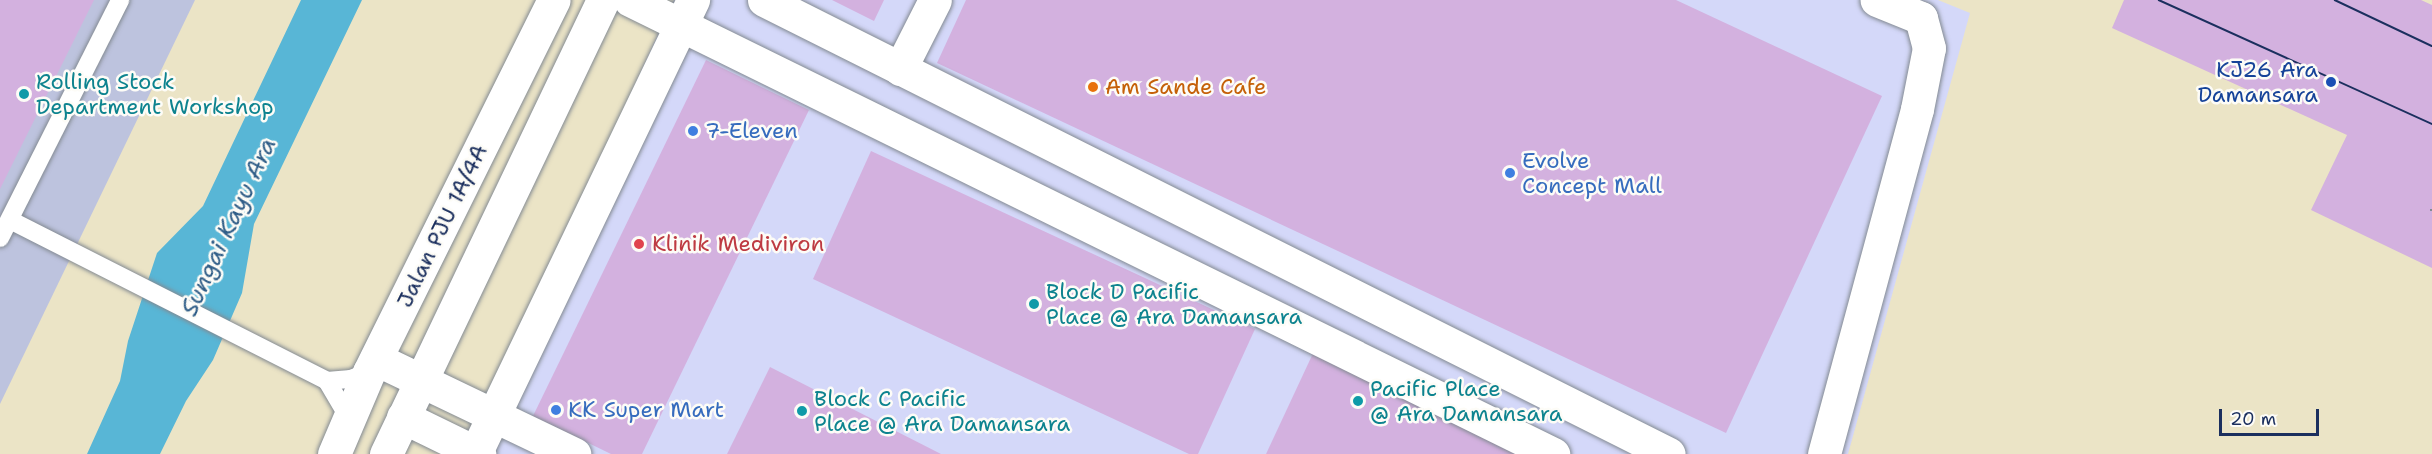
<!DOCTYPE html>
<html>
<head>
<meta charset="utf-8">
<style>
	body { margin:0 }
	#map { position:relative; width:2432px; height:454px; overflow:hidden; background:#ebe4c6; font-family:"Shantell Sans",sans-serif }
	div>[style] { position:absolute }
	.built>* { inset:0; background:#d4d8f9 }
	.industrial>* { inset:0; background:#bdc3de }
	.water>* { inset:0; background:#58b6d6 }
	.building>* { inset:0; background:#d3b1df }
	.path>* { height:4px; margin-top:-2px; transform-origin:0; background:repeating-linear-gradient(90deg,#838a92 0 1.5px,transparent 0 6px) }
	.roads { filter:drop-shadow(0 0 2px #838a92) drop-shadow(0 0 2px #838a92) }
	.service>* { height:18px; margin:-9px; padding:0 9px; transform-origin:9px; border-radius:9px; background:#fff }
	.minor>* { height:33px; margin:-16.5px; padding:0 16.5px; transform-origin:16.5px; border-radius:16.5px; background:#fff }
	.tertiary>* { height:33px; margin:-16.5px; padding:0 16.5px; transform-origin:16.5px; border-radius:16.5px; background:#fff }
	.tram>* { height:1.5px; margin:-0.75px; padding:0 0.75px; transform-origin:0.75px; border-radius:0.75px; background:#1b2f5e }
	.dots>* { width:16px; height:16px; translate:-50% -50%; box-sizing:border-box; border:3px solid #fdfcf7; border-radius:50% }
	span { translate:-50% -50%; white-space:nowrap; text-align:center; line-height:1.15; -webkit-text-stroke:5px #fdfcf7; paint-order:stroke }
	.transit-label { font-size:22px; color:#164399 }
	.right { translate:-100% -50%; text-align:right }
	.culture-label { font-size:22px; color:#0d838f }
	.left { translate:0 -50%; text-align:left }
	.food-label { font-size:22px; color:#c56008 }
	.shop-label { font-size:22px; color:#366cbe }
	.street-label { font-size:22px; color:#1b2f5e }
	.health-label { font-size:22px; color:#be3a42 }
	.water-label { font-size:24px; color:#305e88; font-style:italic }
	.scale { position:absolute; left:2219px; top:409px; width:100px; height:27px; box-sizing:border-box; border:3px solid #1b2f5e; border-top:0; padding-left:8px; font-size:18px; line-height:21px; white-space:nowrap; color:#1b2f5e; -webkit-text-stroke:4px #fdfcf7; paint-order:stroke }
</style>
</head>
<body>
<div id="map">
	<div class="built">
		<div style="clip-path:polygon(674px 0,1938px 0,1970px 13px,1848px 454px,464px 454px)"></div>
	</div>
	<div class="industrial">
		<div style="clip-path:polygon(0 0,195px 0,0 404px)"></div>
	</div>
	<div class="water">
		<div style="clip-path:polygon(301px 0,362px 0,254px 224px,242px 293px,213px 360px,186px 401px,160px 454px,87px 454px,120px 381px,128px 341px,157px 253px,203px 206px)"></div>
	</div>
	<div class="building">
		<div style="clip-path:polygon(0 0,94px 0,0 189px)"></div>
		<div style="clip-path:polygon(832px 0,884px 0,874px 21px)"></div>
		<div style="clip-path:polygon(966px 0,1676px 0,1882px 96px,1726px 433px,937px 63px)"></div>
		<div style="clip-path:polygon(2124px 0,2421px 0,2432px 5px,2432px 268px,2311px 210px,2347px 135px,2112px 28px)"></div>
		<div style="clip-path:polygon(706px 60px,809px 110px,642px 454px,611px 454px,533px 416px)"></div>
		<div style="clip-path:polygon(871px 151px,1255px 329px,1198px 454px,1189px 454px,813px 279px)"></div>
		<div style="clip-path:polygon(1315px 349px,1536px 454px,1266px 454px)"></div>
		<div style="clip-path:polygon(770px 367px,941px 454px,727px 454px)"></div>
	</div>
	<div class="path">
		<div style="left:2432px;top:209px;width:3px;rotate:90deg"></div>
	</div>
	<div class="roads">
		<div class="service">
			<div style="left:10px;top:220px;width:356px;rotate:26.9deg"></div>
			<div style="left:327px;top:381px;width:24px;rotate:-5deg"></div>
			<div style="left:351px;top:379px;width:19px;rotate:-21deg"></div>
			<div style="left:0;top:238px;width:267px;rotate:-63.2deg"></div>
			<div style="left:327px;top:381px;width:45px;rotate:59.5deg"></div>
		</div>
		<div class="minor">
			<div style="left:630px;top:0;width:1029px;rotate:26.19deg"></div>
			<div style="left:764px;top:0;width:1012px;rotate:26.64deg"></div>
			<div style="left:900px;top:69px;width:77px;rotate:-63.1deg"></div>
			<div style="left:376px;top:359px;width:220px;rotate:25.6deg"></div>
			<div style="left:403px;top:417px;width:85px;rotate:26deg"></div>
			<div style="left:475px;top:454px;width:504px;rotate:-64.35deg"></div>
			<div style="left:1824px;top:454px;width:357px;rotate:-74.9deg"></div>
			<div style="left:1917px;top:109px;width:62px;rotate:-78.9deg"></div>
			<div style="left:1929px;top:48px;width:31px;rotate:-105deg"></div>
			<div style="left:1921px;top:18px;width:48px;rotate:-157.8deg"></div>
		</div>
		<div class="tertiary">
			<div style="left:334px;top:454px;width:89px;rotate:-66.9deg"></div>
			<div style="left:369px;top:372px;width:415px;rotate:-63.6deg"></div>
			<div style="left:386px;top:454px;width:503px;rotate:-64.45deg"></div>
		</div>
	</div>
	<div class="tram">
		<div style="left:2159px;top:0;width:300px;rotate:24.4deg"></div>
		<div style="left:2335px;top:0;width:107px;rotate:25.4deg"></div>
	</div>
	<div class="dots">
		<div style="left:2331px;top:82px;background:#1a4fb4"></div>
		<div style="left:1093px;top:87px;background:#e8710a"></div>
		<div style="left:24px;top:94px;background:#0f9aa8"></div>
		<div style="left:693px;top:131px;background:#3f7fe0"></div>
		<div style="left:1510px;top:173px;background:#3f7fe0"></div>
		<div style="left:639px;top:244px;background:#e0444e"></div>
		<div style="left:1034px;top:304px;background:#0f9aa8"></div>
		<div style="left:1358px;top:401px;background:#0f9aa8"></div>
		<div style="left:556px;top:410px;background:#3f7fe0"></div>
		<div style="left:802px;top:411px;background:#0f9aa8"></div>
	</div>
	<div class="transit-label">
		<span class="right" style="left:2318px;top:82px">KJ26 Ara<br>Damansara</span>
	</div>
	<div class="culture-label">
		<span class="left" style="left:36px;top:94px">Rolling Stock<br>Department Workshop</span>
		<span class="left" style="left:1046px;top:304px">Block D Pacific<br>Place @ Ara Damansara</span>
		<span class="left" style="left:1370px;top:401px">Pacific Place<br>@ Ara Damansara</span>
		<span class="left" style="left:814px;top:411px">Block C Pacific<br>Place @ Ara Damansara</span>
	</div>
	<div class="food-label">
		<span class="left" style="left:1105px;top:87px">Am Sande Cafe</span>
	</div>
	<div class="shop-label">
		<span class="left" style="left:705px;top:131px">7-Eleven</span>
		<span class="left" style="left:1522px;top:173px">Evolve<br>Concept Mall</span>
		<span class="left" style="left:568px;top:410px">KK Super Mart</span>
	</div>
	<div class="street-label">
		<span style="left:442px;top:226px;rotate:-64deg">Jalan PJU 1A/4A</span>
	</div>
	<div class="health-label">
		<span class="left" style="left:652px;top:244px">Klinik Mediviron</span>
	</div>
	<div class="water-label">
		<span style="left:229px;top:227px;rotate:-65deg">Sungai Kayu Ara</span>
	</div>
	<div class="scale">20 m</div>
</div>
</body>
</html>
